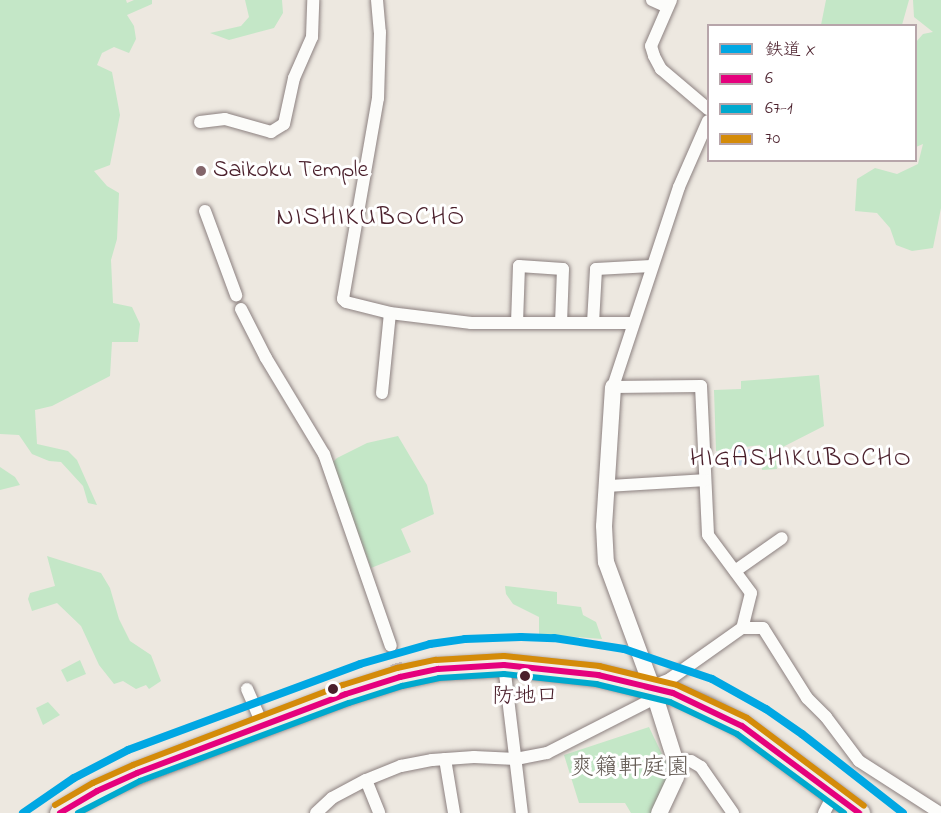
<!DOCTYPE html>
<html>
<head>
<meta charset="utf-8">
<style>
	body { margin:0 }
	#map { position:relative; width:941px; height:813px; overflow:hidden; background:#ede8e0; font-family:"Indie Flower","Klee One",sans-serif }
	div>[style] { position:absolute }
	.green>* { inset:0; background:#c4e7c7 }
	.water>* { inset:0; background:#c0d9ef }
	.street-tunnel>* { height:12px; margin-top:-6px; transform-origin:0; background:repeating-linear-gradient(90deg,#ccc0bc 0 12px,transparent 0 18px) }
	.roads { filter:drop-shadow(0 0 2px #8c8180) drop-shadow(0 0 2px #8c8180) }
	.street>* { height:12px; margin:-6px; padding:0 6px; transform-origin:6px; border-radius:6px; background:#fcfcfa }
	.secondary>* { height:16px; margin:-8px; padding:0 8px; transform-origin:8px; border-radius:8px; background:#fcfcfa }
	.highway>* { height:21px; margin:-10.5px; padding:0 10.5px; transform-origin:10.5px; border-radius:10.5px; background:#f2eee6 }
	.bus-1>* { height:6px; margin:-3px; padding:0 3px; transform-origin:3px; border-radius:3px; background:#e5007d }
	.bus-2>* { height:6px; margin:-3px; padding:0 3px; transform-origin:3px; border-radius:3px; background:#00a9ce }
	.bus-3>* { height:6px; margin:-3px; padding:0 3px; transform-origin:3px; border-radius:3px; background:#d48b09 }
	.rail-1>* { height:8px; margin:-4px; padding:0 4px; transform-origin:4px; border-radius:4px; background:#00a7e3 }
	.dots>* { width:16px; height:16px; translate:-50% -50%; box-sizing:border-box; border:3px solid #fff; border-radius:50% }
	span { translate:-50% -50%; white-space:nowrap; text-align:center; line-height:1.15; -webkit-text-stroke:6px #fff; paint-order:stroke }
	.bus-label { font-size:22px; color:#4a1f2b }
	.poi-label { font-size:24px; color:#4a1f2b }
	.left { translate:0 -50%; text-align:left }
	.park-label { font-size:24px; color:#645b54 }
	.neighbourhood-label { font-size:26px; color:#4a1f2b; letter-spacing:1.5px }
	.legend { position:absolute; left:707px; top:24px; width:210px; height:138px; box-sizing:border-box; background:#fff; border:2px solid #b7a5aa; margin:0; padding:8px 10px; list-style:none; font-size:18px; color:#4a1f2b }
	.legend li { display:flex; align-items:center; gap:12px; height:30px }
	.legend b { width:30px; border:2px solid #b7a5aa }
</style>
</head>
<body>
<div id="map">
	<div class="green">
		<div style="clip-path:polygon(0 0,126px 0,127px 3px,134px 0,152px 0,152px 4px,127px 15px,134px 26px,136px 39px,129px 53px,114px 47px,102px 53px,97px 65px,112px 72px,120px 115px,110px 165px,94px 171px,107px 186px,119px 193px,117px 239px,111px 260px,113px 303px,132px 307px,140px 324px,138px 342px,112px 342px,110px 376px,52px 406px,35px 410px,37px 444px,68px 451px,77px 460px,97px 505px,88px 503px,83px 486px,61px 462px,49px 461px,32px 454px,19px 435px,0 434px)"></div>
		<div style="clip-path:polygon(245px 0,282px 0,283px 13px,274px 28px,229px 40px,210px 33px,241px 26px,249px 17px)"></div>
		<div style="clip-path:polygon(826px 0,909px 0,902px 25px,821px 25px)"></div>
		<div style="clip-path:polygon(913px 0,941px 0,941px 208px,933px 248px,912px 251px,896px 245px,890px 228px,877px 213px,855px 211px,857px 179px,875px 168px,897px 174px,918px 164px,923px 144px,916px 147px,916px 42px,923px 34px,933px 32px,914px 17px)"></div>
		<div style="clip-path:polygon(819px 375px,824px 426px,775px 451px,777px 469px,762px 470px,760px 445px,716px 451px,714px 390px,741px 389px,741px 381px)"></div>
		<div style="clip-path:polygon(398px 436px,427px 485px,434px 514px,401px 529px,411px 552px,371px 568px,332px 463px,337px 458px,367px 443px)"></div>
		<div style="clip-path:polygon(0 467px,15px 477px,20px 485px,0 490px)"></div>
		<div style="clip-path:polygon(47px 556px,101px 573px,110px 588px,119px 619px,130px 641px,151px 655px,161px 681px,149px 689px,146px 685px,136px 689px,123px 681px,114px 684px,99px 665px,81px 626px,57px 603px,32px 611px,28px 599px,30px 593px,55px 586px)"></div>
		<div style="clip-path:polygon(505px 586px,557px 592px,557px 604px,581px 607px,583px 615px,596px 622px,602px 639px,539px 634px,539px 617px,513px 604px,506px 594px)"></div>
		<div style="clip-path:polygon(80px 660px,86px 674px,67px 682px,61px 670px)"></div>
		<div style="clip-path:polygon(48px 702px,60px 715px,43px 725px,36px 708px)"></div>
		<div style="clip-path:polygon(649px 727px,672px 775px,652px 813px,631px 813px,625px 803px,579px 803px,564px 755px)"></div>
	</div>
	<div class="water">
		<div style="clip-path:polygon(754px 449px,755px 464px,717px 468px,716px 452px)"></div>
	</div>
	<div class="street-tunnel">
		<div style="left:391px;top:646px;width:22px;rotate:74deg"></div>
	</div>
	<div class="roads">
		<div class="street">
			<div style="left:377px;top:0;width:32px;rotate:85deg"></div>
			<div style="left:380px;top:32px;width:66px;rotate:91.7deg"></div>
			<div style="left:378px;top:98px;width:204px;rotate:99.9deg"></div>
			<div style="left:343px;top:299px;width:4px;rotate:45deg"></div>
			<div style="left:346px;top:302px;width:45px;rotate:14deg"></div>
			<div style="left:390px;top:313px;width:82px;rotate:7deg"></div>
			<div style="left:471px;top:323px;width:161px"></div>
			<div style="left:652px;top:0;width:17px;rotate:24deg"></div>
			<div style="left:671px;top:0;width:50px;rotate:113.5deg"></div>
			<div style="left:651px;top:46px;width:10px;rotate:73deg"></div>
			<div style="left:654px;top:56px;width:15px;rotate:62deg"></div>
			<div style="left:661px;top:69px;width:62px;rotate:40.4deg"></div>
			<div style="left:708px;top:121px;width:72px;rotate:113.7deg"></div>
			<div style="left:679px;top:187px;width:211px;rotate:108.3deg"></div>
			<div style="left:613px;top:387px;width:88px;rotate:-0.7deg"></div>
			<div style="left:701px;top:386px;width:149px;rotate:87.3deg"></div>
			<div style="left:708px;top:535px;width:72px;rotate:53.4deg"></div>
			<div style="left:751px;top:593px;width:36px;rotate:104deg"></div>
			<div style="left:200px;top:122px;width:25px;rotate:-7deg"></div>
			<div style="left:225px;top:119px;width:48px;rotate:15.8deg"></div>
			<div style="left:271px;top:132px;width:15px;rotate:-32deg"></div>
			<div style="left:284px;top:124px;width:47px;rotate:-77.7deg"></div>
			<div style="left:294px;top:78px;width:45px;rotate:-66.3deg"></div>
			<div style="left:312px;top:37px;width:37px;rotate:-88deg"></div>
			<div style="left:205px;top:211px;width:90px;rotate:69.7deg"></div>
			<div style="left:241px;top:309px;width:55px;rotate:63deg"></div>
			<div style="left:266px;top:358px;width:112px;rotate:58.9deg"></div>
			<div style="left:324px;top:454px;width:203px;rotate:70.8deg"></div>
			<div style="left:517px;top:323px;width:57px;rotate:-88deg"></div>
			<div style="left:519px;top:266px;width:44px;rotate:3.9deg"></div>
			<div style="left:563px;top:269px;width:54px;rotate:92.1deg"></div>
			<div style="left:593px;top:323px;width:54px;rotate:-86.8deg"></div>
			<div style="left:596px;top:269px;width:55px;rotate:-3.1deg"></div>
			<div style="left:382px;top:393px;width:80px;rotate:-84.3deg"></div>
			<div style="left:608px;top:486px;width:97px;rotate:-3.5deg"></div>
			<div style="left:735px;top:571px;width:57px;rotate:-35.1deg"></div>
			<div style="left:504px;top:665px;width:149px;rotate:83.1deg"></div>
			<div style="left:653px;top:686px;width:18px;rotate:-22deg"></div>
			<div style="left:670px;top:679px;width:88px;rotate:-35.3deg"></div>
			<div style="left:742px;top:628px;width:21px"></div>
			<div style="left:763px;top:628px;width:83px;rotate:57.8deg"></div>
			<div style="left:807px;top:698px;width:27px;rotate:45deg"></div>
			<div style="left:826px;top:717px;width:55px;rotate:53.1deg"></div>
			<div style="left:859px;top:761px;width:96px;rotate:32.7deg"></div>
			<div style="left:247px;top:689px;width:40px;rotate:66.6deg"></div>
			<div style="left:445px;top:759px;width:55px;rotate:80.5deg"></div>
			<div style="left:675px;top:760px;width:16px;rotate:4deg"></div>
			<div style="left:691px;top:761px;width:12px;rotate:31deg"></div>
			<div style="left:701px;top:767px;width:56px;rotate:55.2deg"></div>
			<div style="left:366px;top:780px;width:35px;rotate:68deg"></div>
			<div style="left:316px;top:813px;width:22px;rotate:-43deg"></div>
			<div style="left:332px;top:798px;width:38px;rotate:-28deg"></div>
			<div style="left:366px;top:780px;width:38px;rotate:-22deg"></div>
			<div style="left:401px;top:766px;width:32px;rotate:-11deg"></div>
			<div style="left:432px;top:760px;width:42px;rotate:-4.1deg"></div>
			<div style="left:474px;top:757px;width:42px;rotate:2.7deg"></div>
			<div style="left:516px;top:759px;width:32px;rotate:-11deg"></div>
			<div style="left:547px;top:753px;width:121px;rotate:-27deg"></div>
			<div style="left:824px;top:813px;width:20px;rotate:-63deg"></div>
		</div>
		<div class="secondary">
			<div style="left:613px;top:387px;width:139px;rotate:93.7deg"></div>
			<div style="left:604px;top:526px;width:36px;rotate:87deg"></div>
			<div style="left:606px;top:562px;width:133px;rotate:69.8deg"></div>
			<div style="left:652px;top:687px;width:77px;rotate:72.5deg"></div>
			<div style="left:675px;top:760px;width:17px;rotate:87deg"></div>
			<div style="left:676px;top:777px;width:40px;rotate:115deg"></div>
		</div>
		<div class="highway">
			<div style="left:60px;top:813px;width:43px;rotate:-30.7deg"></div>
			<div style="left:97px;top:791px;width:44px;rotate:-24.2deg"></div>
			<div style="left:137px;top:773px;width:223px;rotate:-20.7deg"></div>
			<div style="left:346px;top:694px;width:57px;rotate:-17.5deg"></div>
			<div style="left:400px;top:677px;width:39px;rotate:-12deg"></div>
			<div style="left:438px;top:669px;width:66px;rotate:-3.5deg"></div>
			<div style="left:504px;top:665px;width:95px;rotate:6.1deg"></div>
			<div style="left:598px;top:675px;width:77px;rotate:13.5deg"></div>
			<div style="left:673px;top:693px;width:36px;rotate:23deg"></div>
			<div style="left:706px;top:707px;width:41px;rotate:27.8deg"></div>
			<div style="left:742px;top:726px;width:146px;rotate:36.6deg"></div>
		</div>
	</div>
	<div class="bus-1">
		<div style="left:60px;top:813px;width:43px;rotate:-30.7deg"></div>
		<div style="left:97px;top:791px;width:44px;rotate:-24.2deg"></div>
		<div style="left:137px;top:773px;width:223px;rotate:-20.7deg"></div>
		<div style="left:346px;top:694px;width:57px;rotate:-17.5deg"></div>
		<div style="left:400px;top:677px;width:39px;rotate:-12deg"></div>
		<div style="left:438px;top:669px;width:66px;rotate:-3.5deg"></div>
		<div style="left:504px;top:665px;width:95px;rotate:6.1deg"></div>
		<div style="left:598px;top:675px;width:77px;rotate:13.5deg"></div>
		<div style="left:673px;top:693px;width:76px;rotate:25.6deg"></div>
		<div style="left:742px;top:726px;width:146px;rotate:36.6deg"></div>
	</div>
	<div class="bus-2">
		<div style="left:78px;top:813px;width:70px;rotate:-27.3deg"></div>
		<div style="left:140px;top:781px;width:223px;rotate:-20.5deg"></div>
		<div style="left:349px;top:703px;width:56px;rotate:-17.8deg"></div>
		<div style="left:402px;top:686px;width:38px;rotate:-12deg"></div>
		<div style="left:439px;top:678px;width:65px;rotate:-3.5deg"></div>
		<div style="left:504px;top:674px;width:93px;rotate:6.2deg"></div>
		<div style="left:596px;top:684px;width:76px;rotate:13.7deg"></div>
		<div style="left:670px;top:702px;width:74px;rotate:25.5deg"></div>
		<div style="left:737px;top:734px;width:133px;rotate:36.4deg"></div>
	</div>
	<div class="bus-3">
		<div style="left:55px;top:805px;width:44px;rotate:-30.1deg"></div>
		<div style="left:93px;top:783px;width:44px;rotate:-24.2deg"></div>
		<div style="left:133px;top:765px;width:225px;rotate:-20.9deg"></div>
		<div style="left:343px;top:685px;width:57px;rotate:-17.5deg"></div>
		<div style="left:397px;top:668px;width:40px;rotate:-12deg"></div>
		<div style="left:436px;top:660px;width:68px;rotate:-3.4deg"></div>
		<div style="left:504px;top:656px;width:96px;rotate:6deg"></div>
		<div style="left:599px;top:666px;width:80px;rotate:13.7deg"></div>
		<div style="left:677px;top:685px;width:77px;rotate:25.2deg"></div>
		<div style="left:747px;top:718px;width:146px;rotate:36.9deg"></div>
	</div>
	<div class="rail-1">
		<div style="left:23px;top:813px;width:62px;rotate:-34.5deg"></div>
		<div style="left:74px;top:778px;width:61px;rotate:-27.4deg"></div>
		<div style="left:128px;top:750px;width:247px;rotate:-20.3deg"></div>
		<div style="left:360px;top:664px;width:73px;rotate:-15.9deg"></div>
		<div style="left:430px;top:644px;width:35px;rotate:-8deg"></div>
		<div style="left:465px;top:639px;width:56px;rotate:-2deg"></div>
		<div style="left:521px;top:637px;width:33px;rotate:2deg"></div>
		<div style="left:554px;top:638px;width:71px;rotate:8.9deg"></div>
		<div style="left:624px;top:649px;width:93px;rotate:18.8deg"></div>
		<div style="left:712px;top:679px;width:62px;rotate:29.1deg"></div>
		<div style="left:766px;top:709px;width:44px;rotate:34.8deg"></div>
		<div style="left:802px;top:734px;width:128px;rotate:38deg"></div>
	</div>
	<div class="dots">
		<div style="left:201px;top:171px;background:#83656a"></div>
		<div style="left:525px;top:676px;background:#4a1f2b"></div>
		<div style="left:333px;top:689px;background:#4a1f2b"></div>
	</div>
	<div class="bus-label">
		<span style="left:525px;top:698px">防地口</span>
	</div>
	<div class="poi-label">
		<span class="left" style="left:213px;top:171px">Saikoku Temple</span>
	</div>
	<div class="park-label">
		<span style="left:630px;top:769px">爽籟軒庭園</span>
	</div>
	<div class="neighbourhood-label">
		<span style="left:371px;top:219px">NISHIKUBOCHŌ</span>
		<span style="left:801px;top:460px">HIGASHIKUBOCHO</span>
	</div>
	<ul class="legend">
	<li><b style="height:8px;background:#00a7e3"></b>鉄道 X</li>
	<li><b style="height:8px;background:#e5007d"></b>6</li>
	<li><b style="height:8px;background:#00a9ce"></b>67-1</li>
	<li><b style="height:8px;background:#d48b09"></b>70</li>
	</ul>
</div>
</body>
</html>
